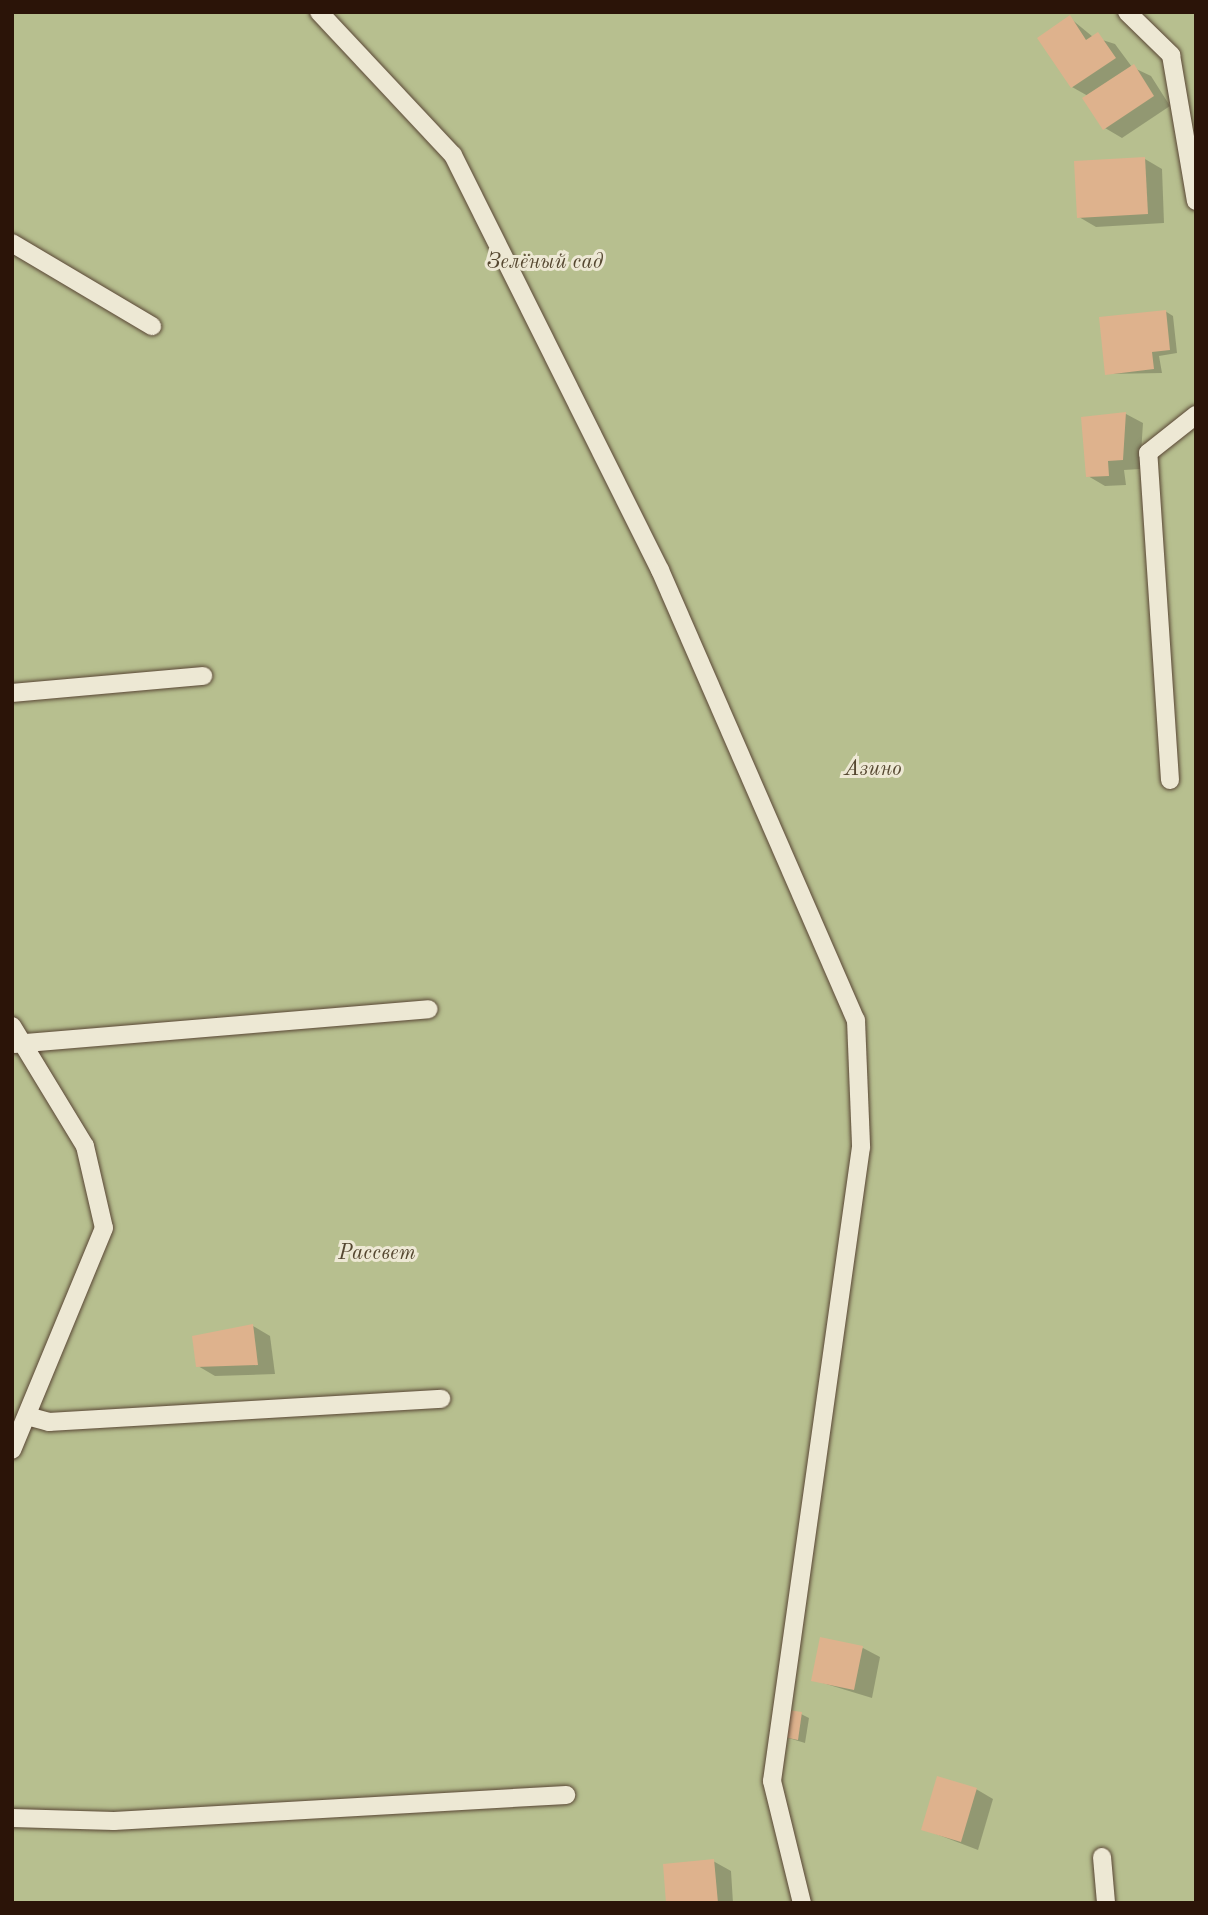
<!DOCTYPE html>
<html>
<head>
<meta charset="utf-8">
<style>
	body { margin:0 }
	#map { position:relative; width:1208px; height:1915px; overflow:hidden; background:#e4dbbd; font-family:"Old Standard TT",serif }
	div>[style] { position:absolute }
	.green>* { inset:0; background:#b7bf8f }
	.shadow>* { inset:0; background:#0003 }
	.building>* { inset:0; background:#deb28d }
	.roads { filter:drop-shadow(0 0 2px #594635) drop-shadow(0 0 2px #594635) }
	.lane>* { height:18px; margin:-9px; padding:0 9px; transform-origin:9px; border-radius:9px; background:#ede8d4 }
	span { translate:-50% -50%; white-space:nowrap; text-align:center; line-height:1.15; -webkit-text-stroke:6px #ede8d4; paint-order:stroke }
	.park-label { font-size:21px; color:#554730; font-style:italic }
	.frame { position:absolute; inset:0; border:14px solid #2b1408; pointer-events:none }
</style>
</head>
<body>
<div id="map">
	<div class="green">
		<div style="clip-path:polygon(12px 12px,1196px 12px,1196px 1903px,12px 1903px)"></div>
	</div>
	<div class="shadow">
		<div style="clip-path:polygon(1070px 18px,1093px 37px,1115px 44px,1132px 67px,1151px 76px,1170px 106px,1122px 138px,1105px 128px,1088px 96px,1072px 87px)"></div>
		<div style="clip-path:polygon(1145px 159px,1162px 169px,1164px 223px,1096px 227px,1079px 217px)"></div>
		<div style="clip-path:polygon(1165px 311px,1173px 316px,1177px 353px,1159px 356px,1162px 373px,1107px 374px)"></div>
		<div style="clip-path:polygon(1126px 414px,1143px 423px,1140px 469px,1124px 470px,1126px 485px,1105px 486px,1088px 476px,1083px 419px)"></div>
		<div style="clip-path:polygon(253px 1326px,270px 1336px,275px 1374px,215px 1376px,198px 1366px)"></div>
		<div style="clip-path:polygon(863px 1648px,880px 1657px,872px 1698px,813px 1680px)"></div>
		<div style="clip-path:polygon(801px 1714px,809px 1718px,805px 1743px,785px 1737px)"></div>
		<div style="clip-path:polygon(976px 1789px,993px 1799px,978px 1850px,923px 1829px)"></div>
		<div style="clip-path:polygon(713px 1861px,731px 1871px,733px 1903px,668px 1903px)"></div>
	</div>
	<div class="building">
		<div style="clip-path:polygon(1070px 15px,1086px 40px,1098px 32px,1116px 58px,1071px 88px,1037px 38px)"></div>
		<div style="clip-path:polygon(1134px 64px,1154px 96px,1103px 130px,1082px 98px)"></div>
		<div style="clip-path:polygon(1145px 157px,1148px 214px,1077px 218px,1074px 161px)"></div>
		<div style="clip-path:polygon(1166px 310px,1170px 350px,1152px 352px,1154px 369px,1105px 375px,1099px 317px)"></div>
		<div style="clip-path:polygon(1126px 412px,1123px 460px,1108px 461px,1109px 476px,1086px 477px,1081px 417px)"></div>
		<div style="clip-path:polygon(253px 1324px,258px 1365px,196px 1367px,192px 1336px)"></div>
		<div style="clip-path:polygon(820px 1637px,863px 1646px,854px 1690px,811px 1681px)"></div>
		<div style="clip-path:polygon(788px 1710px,802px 1712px,798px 1740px,784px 1737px)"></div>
		<div style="clip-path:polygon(937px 1776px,977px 1788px,961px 1842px,921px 1830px)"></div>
		<div style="clip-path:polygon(714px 1859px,718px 1903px,666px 1903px,663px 1864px)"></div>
	</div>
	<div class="roads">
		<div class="lane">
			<div style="left:319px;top:12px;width:196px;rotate:46.9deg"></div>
			<div style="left:453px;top:155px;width:464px;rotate:63.5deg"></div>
			<div style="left:660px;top:570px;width:491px;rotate:66.5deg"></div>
			<div style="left:856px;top:1020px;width:127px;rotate:87.7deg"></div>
			<div style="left:861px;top:1147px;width:640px;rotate:97.99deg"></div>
			<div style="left:772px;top:1781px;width:126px;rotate:76.2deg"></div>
			<div style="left:1127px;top:12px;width:62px;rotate:44.3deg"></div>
			<div style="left:1171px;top:55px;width:148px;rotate:80.3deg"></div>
			<div style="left:12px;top:243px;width:163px;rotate:30.7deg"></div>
			<div style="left:12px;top:693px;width:192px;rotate:-5.1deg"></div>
			<div style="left:1170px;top:780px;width:328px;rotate:-93.8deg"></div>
			<div style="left:1148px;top:453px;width:61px;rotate:-38.4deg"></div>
			<div style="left:12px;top:1026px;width:140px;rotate:58.7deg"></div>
			<div style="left:85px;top:1146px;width:84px;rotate:77deg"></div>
			<div style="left:104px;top:1228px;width:240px;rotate:112.5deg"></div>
			<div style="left:14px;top:1044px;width:416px;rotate:-4.8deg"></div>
			<div style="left:27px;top:1416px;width:23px;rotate:15deg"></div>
			<div style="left:49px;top:1422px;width:393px;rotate:-3.4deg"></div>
			<div style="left:12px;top:1818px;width:102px;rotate:1.7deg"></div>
			<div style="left:114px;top:1821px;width:453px;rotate:-3.3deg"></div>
			<div style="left:1102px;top:1857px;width:46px;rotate:85deg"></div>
		</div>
	</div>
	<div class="park-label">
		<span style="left:545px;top:263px">Зелёный сад</span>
		<span style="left:873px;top:770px">Азино</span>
		<span style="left:377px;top:1254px">Рассвет</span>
	</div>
	<div class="frame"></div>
</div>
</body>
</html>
